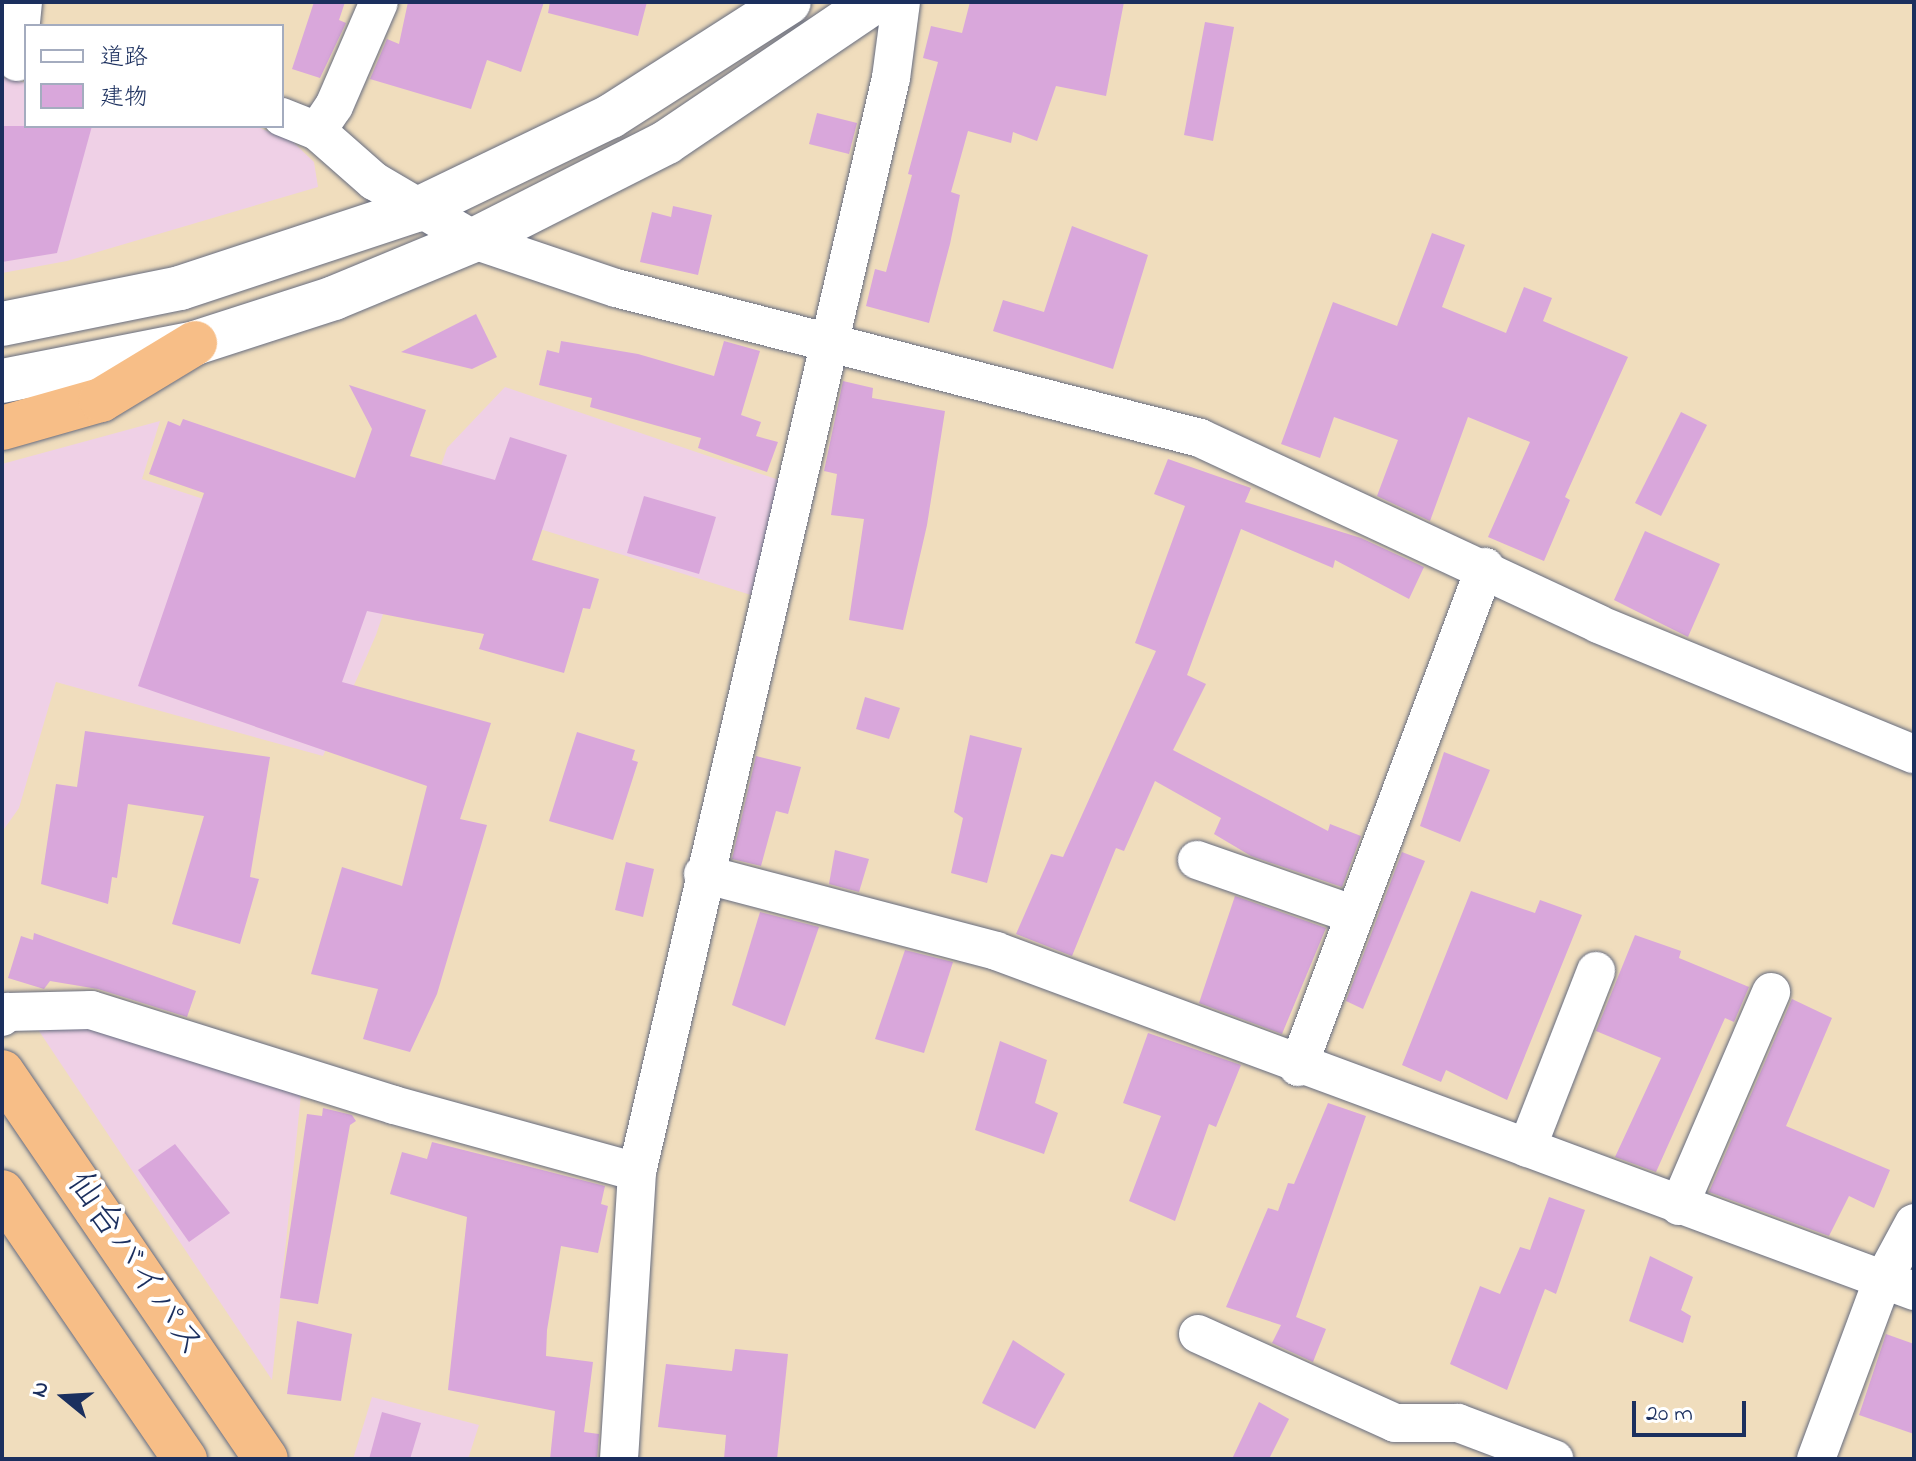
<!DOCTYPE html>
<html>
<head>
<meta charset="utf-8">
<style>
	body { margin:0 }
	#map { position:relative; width:1916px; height:1461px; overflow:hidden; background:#f0ddbd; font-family:"Indie Flower","Klee One",sans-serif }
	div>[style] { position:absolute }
	.built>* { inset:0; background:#efd0e6 }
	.building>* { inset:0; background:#d9a7db }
	.roads { filter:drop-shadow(0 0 2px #666c7f) drop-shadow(0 0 2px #666c7f) }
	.minor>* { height:38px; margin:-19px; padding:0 19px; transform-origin:19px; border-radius:19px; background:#fff }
	.tertiary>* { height:44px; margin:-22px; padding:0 22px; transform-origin:22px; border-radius:22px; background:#fff }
	.trunk>* { height:44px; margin:-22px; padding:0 22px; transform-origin:22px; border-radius:22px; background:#f7be87 }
	span { translate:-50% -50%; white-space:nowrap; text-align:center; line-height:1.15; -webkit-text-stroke:8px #fff; paint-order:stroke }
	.street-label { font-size:36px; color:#1b2f5e }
	.frame { position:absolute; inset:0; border:4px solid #1b2f5e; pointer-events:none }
	.legend { position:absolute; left:24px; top:24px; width:260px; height:104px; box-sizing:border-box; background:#fff; border:2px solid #a4acbf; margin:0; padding:10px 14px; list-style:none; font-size:24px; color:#1b2f5e }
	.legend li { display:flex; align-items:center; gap:16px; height:40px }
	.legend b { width:40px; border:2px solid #a4acbf }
	.north { position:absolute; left:24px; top:1357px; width:80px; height:80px; -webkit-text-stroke:6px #fff; paint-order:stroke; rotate:288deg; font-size:22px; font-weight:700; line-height:32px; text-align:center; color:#1b2f5e }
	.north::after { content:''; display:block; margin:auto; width:28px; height:36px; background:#1b2f5e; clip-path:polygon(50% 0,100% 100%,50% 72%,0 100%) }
	.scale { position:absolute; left:1632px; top:1401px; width:114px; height:36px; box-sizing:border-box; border:4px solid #1b2f5e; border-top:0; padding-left:10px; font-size:24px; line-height:28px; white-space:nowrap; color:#1b2f5e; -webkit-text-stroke:6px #fff; paint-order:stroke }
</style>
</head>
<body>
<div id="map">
	<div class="built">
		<div style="clip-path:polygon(2px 77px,26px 83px,26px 126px,260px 128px,292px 141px,314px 162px,318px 187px,67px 261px,2px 273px)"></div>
		<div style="clip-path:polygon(505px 387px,779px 480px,751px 595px,431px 495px,447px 448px)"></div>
		<div style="clip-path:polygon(160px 421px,142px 479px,400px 563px,376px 635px,323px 756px,56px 682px,19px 808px,2px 832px,2px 464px)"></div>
		<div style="clip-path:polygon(87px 1021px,301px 1094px,272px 1380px,37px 1028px)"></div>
		<div style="clip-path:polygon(372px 1397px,479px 1425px,468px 1459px,353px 1459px)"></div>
	</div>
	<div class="building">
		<div style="clip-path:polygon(314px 2px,345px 2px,339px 20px,346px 23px,320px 78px,292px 69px)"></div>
		<div style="clip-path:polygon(408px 2px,544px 2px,521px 72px,487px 60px,471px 109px,370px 79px,387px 39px,399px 44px)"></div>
		<div style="clip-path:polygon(550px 2px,647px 2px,638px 36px,548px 13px)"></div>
		<div style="clip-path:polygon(970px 2px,1124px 2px,1106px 96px,1056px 86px,1037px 141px,1013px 132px,1011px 143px,968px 131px,951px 192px,960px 195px,950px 244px,929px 323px,866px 306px,875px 269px,886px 272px,912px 175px,908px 174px,938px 62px,923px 58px,931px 26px,962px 33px)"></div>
		<div style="clip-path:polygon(1205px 22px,1234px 27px,1213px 141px,1184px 135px)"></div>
		<div style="clip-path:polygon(817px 113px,857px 123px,849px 154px,809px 144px)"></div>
		<div style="clip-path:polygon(2px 126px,92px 126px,57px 253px,2px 262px)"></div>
		<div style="clip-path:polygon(673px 206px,712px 215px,698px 275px,640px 262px,652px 212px,671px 217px)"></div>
		<div style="clip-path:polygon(1072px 226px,1148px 255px,1113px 369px,993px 331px,1003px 300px,1044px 312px)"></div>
		<div style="clip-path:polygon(1432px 233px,1465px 245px,1442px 307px,1506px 333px,1524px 287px,1552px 298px,1543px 321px,1628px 357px,1565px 497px,1570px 500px,1544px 561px,1488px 537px,1530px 442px,1468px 417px,1430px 521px,1377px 496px,1398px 440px,1334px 417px,1320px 458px,1281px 444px,1333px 302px,1397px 326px)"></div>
		<div style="clip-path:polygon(476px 314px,497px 357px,472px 369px,401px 352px)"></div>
		<div style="clip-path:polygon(561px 341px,638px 354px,714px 376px,724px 341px,760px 351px,741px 415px,761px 422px,756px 436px,778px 442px,767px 472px,698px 448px,701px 438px,590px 407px,592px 398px,539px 385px,547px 350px,559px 353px)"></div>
		<div style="clip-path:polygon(843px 381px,873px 388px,872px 398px,945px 411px,927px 525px,903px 630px,849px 620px,864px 519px,831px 515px,837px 474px,824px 471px)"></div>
		<div style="clip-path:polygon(349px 385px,426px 410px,410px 456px,495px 480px,510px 437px,567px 455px,532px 560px,599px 579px,590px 609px,583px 608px,564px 673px,479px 649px,484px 634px,367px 611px,342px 682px,491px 723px,460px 819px,487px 825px,437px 994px,410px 1052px,363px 1039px,378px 989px,311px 974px,342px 867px,402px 886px,427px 786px,138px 686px,204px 493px,149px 474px,168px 421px,180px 426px,183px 419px,355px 478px,372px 429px)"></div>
		<div style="clip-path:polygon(1681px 412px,1707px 425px,1661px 516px,1635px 503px)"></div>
		<div style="clip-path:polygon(1168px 459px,1251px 488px,1245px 502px,1361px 538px,1424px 567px,1409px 599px,1335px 560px,1333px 568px,1241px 529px,1187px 675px,1206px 684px,1173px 750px,1328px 831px,1330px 824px,1361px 836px,1342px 887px,1251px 856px,1214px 834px,1221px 818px,1155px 781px,1124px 851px,1116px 848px,1072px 956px,1016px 934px,1051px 854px,1063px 857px,1156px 651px,1135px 643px,1185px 506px,1154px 494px)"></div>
		<div style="clip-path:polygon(644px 496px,716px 517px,699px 574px,627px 553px)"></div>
		<div style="clip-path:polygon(1645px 531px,1720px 564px,1688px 637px,1614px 600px)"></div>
		<div style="clip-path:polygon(865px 697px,900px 708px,889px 739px,856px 729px)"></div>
		<div style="clip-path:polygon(85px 731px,270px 757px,250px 877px,259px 879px,240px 944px,172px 924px,204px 816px,128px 804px,117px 878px,112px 877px,108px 904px,41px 884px,56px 784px,77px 787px)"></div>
		<div style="clip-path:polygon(577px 732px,635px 750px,632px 760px,638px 762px,613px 840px,549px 821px)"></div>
		<div style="clip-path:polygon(970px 735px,1022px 748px,987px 883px,951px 873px,963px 818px,954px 812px)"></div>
		<div style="clip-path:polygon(1444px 752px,1490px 770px,1460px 842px,1420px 826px)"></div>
		<div style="clip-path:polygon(756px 756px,801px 767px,788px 814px,776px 811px,761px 866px,732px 859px)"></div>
		<div style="clip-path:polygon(835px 850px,869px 859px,859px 892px,829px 884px)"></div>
		<div style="clip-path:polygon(1402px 852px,1425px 861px,1363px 1009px,1346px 1001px)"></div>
		<div style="clip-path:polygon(626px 862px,654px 869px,643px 917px,615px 910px)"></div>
		<div style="clip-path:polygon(1471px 891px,1535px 913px,1540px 900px,1582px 915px,1507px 1100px,1446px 1070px,1441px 1082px,1402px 1065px)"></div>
		<div style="clip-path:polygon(1235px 896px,1326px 928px,1282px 1034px,1199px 1003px)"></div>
		<div style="clip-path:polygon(760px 912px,819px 927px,785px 1026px,732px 1005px)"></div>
		<div style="clip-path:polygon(34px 933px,196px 991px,187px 1017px,98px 989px,50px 981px,44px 989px,8px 978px,21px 936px,33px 940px)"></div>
		<div style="clip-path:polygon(1635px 935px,1681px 951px,1679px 958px,1749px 987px,1734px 1022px,1725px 1018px,1656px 1172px,1615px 1157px,1661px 1058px,1596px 1031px)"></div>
		<div style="clip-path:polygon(905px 950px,953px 962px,924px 1053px,875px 1039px)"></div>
		<div style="clip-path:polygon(1792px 999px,1832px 1018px,1786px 1126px,1890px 1170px,1874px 1208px,1849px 1196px,1829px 1236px,1709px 1192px)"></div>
		<div style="clip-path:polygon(1148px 1033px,1241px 1065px,1216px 1127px,1209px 1124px,1175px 1221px,1129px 1201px,1161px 1116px,1123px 1103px)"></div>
		<div style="clip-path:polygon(1000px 1041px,1047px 1060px,1035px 1103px,1058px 1113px,1044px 1154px,975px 1130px)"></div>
		<div style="clip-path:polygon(1328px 1103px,1366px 1116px,1296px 1317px,1326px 1329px,1313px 1362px,1272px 1343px,1281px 1325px,1226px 1307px,1268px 1208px,1278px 1211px,1288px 1183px,1294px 1184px)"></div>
		<div style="clip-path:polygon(323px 1108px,352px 1115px,356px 1121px,350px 1125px,318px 1304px,280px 1298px,307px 1114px,322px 1116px)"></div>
		<div style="clip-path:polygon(432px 1142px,605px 1186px,601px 1204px,608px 1206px,598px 1253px,561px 1246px,547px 1330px,546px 1356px,593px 1362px,584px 1432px,599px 1434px,597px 1459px,550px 1459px,555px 1411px,448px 1390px,467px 1217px,390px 1194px,402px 1152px,427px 1159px)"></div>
		<div style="clip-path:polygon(175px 1144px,230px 1213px,189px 1242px,138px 1170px)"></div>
		<div style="clip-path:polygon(1549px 1197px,1585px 1210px,1556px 1294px,1545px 1289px,1507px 1390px,1450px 1364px,1480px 1286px,1500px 1294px,1520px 1247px,1530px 1250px)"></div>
		<div style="clip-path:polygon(1650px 1256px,1693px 1277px,1681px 1310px,1691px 1316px,1683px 1343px,1629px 1321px)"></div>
		<div style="clip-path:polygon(297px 1321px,352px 1334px,341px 1401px,287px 1394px)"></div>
		<div style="clip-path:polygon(1886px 1334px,1914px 1344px,1914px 1434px,1859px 1415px)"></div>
		<div style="clip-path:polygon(1013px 1340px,1065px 1374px,1035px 1429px,982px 1403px)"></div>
		<div style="clip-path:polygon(735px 1349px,788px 1354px,777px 1459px,724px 1459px,726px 1435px,658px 1427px,666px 1364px,732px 1371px)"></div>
		<div style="clip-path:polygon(1259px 1402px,1289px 1419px,1269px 1459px,1232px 1459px)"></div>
		<div style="clip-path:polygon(382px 1412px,421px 1423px,410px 1459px,369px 1459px)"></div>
	</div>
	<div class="roads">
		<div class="minor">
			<div style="left:17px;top:62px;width:60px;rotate:-84.3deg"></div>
			<div style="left:282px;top:117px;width:38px;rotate:22deg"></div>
			<div style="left:317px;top:131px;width:76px;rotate:41.3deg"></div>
			<div style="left:374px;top:181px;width:116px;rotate:30.5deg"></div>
			<div style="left:474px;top:240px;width:150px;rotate:18.7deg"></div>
			<div style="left:616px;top:288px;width:603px;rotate:14.4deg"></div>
			<div style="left:1200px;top:438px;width:439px;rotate:25deg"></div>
			<div style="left:1598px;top:624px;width:342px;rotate:22.4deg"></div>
			<div style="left:317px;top:131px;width:30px;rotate:-56deg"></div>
			<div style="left:334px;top:106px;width:113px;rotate:-66.6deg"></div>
			<div style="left:1197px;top:860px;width:167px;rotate:19.2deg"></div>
			<div style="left:703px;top:874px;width:303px;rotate:14.7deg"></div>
			<div style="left:996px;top:951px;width:979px;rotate:20.32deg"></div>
			<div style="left:2px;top:1017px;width:8px;rotate:-40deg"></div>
			<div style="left:8px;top:1012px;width:83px;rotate:-1.4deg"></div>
			<div style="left:91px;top:1010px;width:318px;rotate:17.4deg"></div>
			<div style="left:394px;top:1105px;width:252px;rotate:15.4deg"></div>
			<div style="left:1298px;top:1067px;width:534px;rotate:-69.49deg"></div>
			<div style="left:1527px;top:1148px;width:190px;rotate:-68.7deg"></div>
			<div style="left:1679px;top:1206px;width:233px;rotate:-66.7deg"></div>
			<div style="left:1198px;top:1334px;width:216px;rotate:24.3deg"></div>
			<div style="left:1395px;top:1423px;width:63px"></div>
			<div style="left:1458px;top:1423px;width:103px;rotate:20.6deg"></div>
			<div style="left:619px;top:1459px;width:288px;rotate:-86.4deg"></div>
			<div style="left:637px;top:1172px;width:1123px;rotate:-76.93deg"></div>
			<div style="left:891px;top:78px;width:77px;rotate:-82.5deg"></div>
			<div style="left:1816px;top:1459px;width:189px;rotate:-69.6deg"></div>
			<div style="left:1882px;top:1282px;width:67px;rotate:-61.5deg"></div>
		</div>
		<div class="tertiary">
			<div style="left:2px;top:324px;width:182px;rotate:-11.4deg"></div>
			<div style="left:180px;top:288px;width:249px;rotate:-18.3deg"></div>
			<div style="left:416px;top:210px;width:216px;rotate:-25.7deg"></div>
			<div style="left:611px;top:116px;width:211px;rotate:-32.6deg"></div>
			<div style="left:2px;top:381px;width:197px;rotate:-11.1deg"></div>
			<div style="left:195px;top:343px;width:146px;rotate:-17.9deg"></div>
			<div style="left:334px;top:298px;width:152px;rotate:-22.5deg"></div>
			<div style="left:474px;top:240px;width:216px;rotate:-26.9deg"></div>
			<div style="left:667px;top:142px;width:250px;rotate:-34.1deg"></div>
		</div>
		<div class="trunk">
			<div style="left:2px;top:428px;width:103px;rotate:-15.8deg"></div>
			<div style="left:101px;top:400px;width:110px;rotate:-31.2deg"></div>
			<div style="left:2px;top:1072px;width:468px;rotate:55.7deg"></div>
			<div style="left:2px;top:1192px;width:324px;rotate:55.6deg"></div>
		</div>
	</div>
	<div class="street-label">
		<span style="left:134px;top:1265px;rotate:56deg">仙台バイパス</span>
	</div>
	<div class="frame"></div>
	<ul class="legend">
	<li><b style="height:10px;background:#fff"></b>道路</li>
	<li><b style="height:22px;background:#d9a7db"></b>建物</li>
	</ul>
	<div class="north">N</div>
	<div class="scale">20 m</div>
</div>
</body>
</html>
